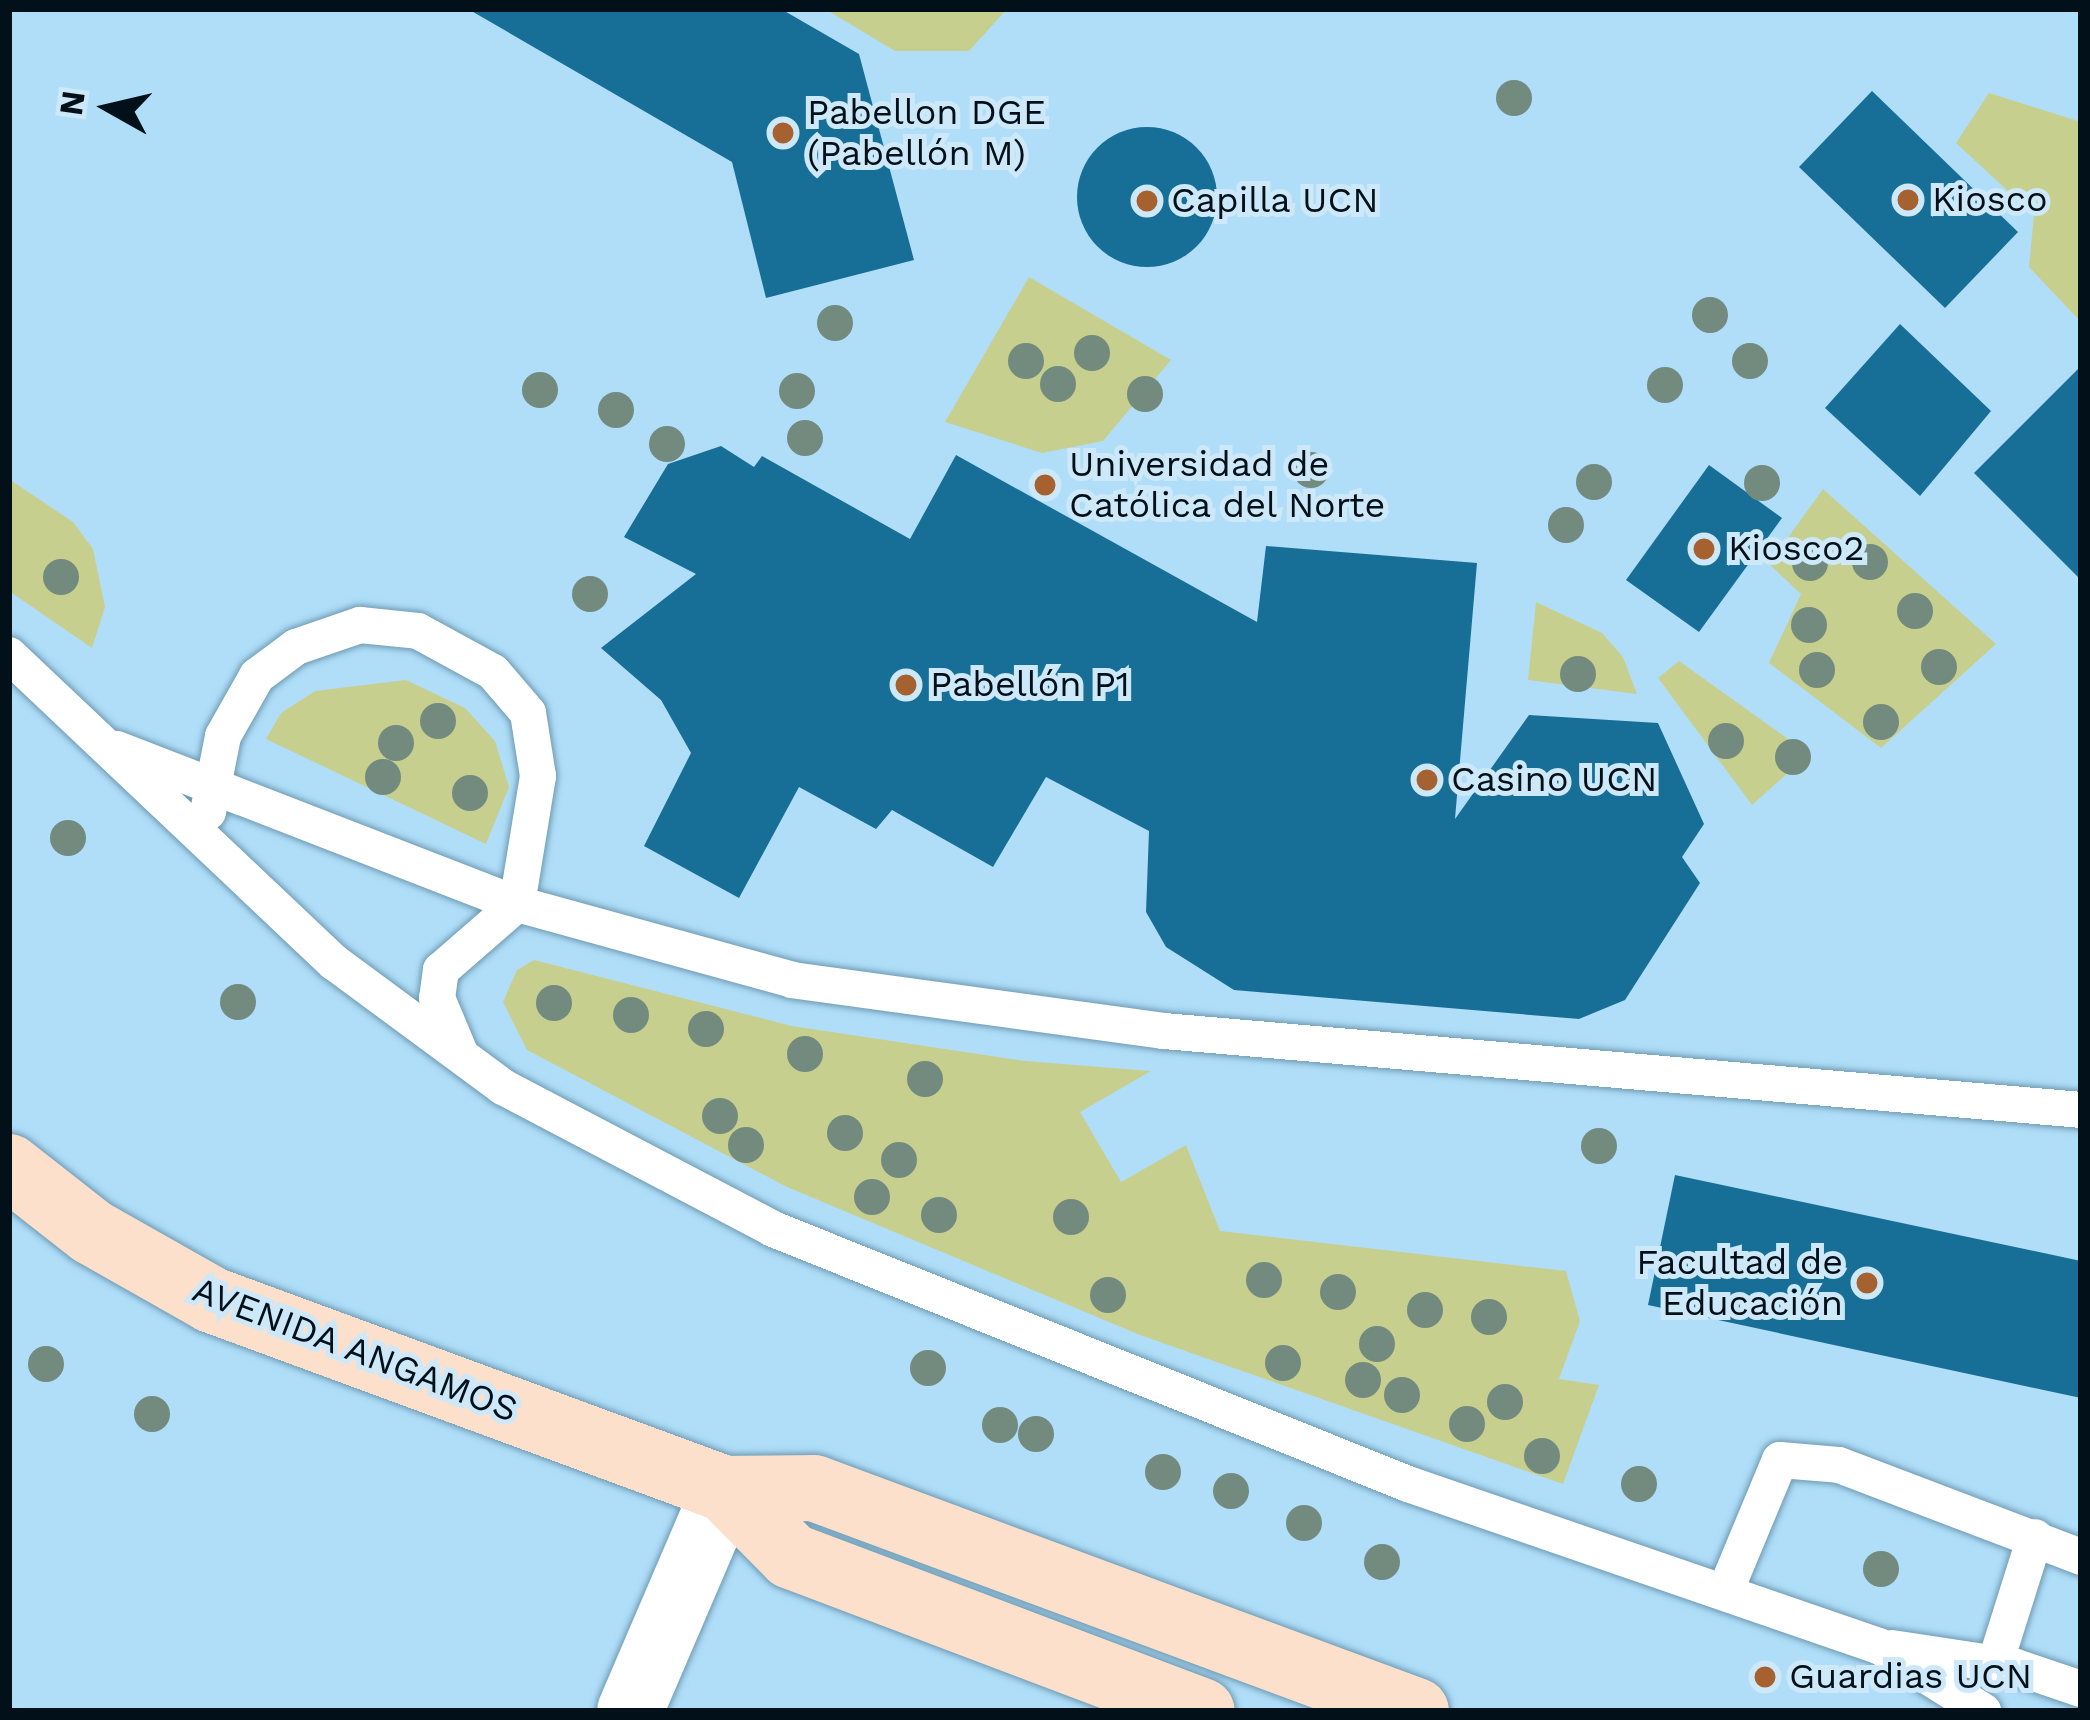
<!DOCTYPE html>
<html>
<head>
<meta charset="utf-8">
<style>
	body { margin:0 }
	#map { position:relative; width:2090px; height:1720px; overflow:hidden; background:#b0def9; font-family:"Work Sans",sans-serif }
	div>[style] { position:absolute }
	.green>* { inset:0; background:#c7cf8e }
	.building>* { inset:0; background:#176f98 }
	.round { border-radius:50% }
	.roads { filter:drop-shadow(0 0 3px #6e9ab3) drop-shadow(0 0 3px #6e9ab3) }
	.service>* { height:36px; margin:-18px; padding:0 18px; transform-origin:18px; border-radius:18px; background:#fff }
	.minor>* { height:66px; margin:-33px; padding:0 33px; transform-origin:33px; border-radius:33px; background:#fff }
	.secondary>* { height:66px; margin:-33px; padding:0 33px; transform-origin:33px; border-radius:33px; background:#fde0cb }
	.trees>* { width:36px; height:36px; margin:-18px; border-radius:50%; background:#738a7f }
	.dots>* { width:33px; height:33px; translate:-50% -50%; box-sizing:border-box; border:6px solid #cde8f8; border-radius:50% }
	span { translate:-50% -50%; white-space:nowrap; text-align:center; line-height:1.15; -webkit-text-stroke:10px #cde8f8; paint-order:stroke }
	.poi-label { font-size:36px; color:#011019 }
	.left { translate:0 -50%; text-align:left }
	.right { translate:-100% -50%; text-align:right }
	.street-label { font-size:36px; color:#011019 }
	.frame { position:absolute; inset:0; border:12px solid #011019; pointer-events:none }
	.north { position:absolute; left:48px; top:48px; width:120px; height:120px; -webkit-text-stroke:9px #cde8f8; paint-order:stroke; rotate:278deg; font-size:33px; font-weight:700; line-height:48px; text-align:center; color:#011019 }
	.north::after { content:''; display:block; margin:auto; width:42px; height:54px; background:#011019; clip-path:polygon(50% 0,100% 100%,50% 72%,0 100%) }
</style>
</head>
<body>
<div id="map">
	<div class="green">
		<div style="clip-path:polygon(825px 9px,1007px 9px,969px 51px,895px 51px)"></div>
		<div style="clip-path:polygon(1989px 93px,2081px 122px,2081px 322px,2029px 267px,2034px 215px,1956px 143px)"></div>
		<div style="clip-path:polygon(1029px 277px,1171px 360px,1103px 441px,1042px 453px,945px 422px)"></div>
		<div style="clip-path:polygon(9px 479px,73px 522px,93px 549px,105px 607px,92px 648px,9px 591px)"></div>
		<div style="clip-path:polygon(1823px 489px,1996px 644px,1881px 748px,1769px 663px,1801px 594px,1769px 564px)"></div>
		<div style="clip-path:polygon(1536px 602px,1602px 633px,1623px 657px,1637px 694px,1528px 680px)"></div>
		<div style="clip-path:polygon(1679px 661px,1809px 754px,1752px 805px,1658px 678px)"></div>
		<div style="clip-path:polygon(406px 680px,465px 708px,495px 741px,509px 787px,486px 844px,266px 739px,281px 713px,315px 691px)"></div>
		<div style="clip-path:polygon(534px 960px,792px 1026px,1025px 1061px,1151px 1071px,1080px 1112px,1121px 1182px,1186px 1145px,1220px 1231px,1566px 1271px,1580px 1321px,1559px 1379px,1599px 1385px,1563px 1484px,1140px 1335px,787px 1187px,527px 1050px,503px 1002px,517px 970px)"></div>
	</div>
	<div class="building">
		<div style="clip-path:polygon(468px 9px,781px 9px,859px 54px,914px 260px,766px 298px,732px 162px)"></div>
		<div style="clip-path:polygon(1872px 91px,2018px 232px,1945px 308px,1799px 167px)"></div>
		<div class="round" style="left:1077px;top:127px;width:140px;height:140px"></div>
		<div style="clip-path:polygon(1900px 324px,1991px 411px,1920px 496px,1825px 408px)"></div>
		<div style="clip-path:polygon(2081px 366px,2081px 580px,1974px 473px)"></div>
		<div style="clip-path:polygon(721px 446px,754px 467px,762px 456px,910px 539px,956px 455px,1257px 622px,1266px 546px,1477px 563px,1455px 819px,1529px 715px,1658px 723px,1704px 824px,1682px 857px,1700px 883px,1625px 1000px,1579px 1019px,1234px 990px,1166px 947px,1146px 912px,1149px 831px,1046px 777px,993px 867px,892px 810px,876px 829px,799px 787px,739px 898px,644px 846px,691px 753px,661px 700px,601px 648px,696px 574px,624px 537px,668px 464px)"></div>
		<div style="clip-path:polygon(1709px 465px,1782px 518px,1699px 632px,1626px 580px)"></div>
		<div style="clip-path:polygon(1675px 1175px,2081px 1261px,2081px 1398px,1648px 1305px)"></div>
	</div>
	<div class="roads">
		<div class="service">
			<div style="left:9px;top:655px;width:448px;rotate:43.4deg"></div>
			<div style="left:335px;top:963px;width:209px;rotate:36.4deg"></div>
			<div style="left:503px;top:1087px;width:305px;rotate:27.7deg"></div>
			<div style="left:773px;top:1229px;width:684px;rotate:21.88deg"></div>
			<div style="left:1408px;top:1484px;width:498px;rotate:19deg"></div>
			<div style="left:1879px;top:1646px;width:123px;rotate:32deg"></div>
			<div style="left:117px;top:749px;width:429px;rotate:21.2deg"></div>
			<div style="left:517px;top:904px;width:285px;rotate:15.4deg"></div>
			<div style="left:792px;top:980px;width:375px;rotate:7.8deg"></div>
			<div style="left:1164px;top:1031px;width:920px;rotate:4.92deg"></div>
			<div style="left:208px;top:812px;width:77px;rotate:-78.8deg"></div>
			<div style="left:223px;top:736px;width:69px;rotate:-60.5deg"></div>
			<div style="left:257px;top:676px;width:49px;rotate:-36.6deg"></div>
			<div style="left:296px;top:647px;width:68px;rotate:-19deg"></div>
			<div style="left:360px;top:625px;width:58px;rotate:5.9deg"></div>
			<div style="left:418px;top:631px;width:85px;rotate:28.7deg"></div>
			<div style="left:493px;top:672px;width:54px;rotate:49.5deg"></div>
			<div style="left:528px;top:713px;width:64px;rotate:81deg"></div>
			<div style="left:538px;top:776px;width:130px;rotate:99.3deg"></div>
			<div style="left:517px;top:904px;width:101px;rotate:139deg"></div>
			<div style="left:441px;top:970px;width:28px;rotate:98deg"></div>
			<div style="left:437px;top:998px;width:62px;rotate:67.2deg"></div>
			<div style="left:1725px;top:1592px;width:143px;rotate:-67.4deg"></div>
			<div style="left:1780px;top:1460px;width:59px;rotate:4.8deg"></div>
			<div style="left:1839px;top:1465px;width:259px;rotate:20.8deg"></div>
			<div style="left:1892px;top:1648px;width:125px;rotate:8.7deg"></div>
			<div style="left:2016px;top:1667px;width:69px;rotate:18.7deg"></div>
			<div style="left:1995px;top:1664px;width:133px;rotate:-72.5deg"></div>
		</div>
		<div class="minor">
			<div style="left:630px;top:1711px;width:241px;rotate:-66.8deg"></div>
		</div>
		<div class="secondary">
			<div style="left:9px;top:1167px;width:105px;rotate:38.1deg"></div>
			<div style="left:92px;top:1232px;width:138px;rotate:29.5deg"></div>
			<div style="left:212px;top:1300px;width:547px;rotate:20.22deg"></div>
			<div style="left:725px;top:1489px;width:89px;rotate:-0.6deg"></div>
			<div style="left:814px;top:1488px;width:642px;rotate:20.33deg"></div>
			<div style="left:725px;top:1489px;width:94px;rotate:45.4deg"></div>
			<div style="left:791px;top:1556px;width:439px;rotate:20.7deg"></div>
		</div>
	</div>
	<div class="trees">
		<div style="left:1514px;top:98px"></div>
		<div style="left:1710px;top:315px"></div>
		<div style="left:835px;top:323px"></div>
		<div style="left:1092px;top:353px"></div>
		<div style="left:1026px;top:361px"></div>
		<div style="left:1750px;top:361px"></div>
		<div style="left:1058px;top:384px"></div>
		<div style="left:1665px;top:385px"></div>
		<div style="left:540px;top:390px"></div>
		<div style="left:797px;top:391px"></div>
		<div style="left:1145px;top:394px"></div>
		<div style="left:616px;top:410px"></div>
		<div style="left:805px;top:438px"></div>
		<div style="left:667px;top:444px"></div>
		<div style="left:1311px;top:470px"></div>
		<div style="left:1594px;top:482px"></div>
		<div style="left:1762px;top:483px"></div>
		<div style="left:1566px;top:525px"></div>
		<div style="left:1870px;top:562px"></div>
		<div style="left:1810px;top:563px"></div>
		<div style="left:61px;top:577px"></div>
		<div style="left:590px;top:594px"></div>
		<div style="left:1915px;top:611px"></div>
		<div style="left:1809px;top:625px"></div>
		<div style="left:1939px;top:667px"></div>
		<div style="left:1817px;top:670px"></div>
		<div style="left:1578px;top:674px"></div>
		<div style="left:438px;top:721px"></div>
		<div style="left:1881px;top:722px"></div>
		<div style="left:1726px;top:741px"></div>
		<div style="left:396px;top:743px"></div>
		<div style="left:1793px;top:757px"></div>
		<div style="left:383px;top:777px"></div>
		<div style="left:470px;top:793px"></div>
		<div style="left:68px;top:838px"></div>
		<div style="left:238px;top:1002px"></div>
		<div style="left:554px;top:1003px"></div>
		<div style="left:631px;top:1015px"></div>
		<div style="left:706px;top:1029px"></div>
		<div style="left:805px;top:1054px"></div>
		<div style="left:925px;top:1079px"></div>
		<div style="left:720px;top:1116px"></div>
		<div style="left:845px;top:1133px"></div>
		<div style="left:746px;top:1145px"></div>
		<div style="left:1599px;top:1146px"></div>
		<div style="left:899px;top:1160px"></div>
		<div style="left:872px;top:1197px"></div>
		<div style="left:939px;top:1215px"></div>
		<div style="left:1071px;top:1217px"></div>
		<div style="left:1264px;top:1280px"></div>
		<div style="left:1338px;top:1292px"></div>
		<div style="left:1108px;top:1295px"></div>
		<div style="left:1425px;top:1310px"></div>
		<div style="left:1489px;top:1317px"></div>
		<div style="left:1377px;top:1344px"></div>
		<div style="left:1283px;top:1363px"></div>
		<div style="left:46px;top:1364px"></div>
		<div style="left:928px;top:1368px"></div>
		<div style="left:1363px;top:1380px"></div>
		<div style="left:1402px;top:1395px"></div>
		<div style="left:1505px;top:1402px"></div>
		<div style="left:152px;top:1414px"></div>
		<div style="left:1467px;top:1424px"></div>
		<div style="left:1000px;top:1425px"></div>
		<div style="left:1036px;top:1434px"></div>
		<div style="left:1542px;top:1456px"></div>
		<div style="left:1163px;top:1472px"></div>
		<div style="left:1639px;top:1484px"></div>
		<div style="left:1231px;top:1491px"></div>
		<div style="left:1304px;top:1523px"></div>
		<div style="left:1382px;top:1562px"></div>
		<div style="left:1881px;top:1569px"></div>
	</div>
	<div class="dots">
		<div style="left:783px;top:133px;background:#a56230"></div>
		<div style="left:1908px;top:200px;background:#a56230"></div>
		<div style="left:1147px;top:201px;background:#a56230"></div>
		<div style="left:1045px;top:485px;background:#a56230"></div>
		<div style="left:1704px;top:549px;background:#a56230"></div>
		<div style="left:906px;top:685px;background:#a56230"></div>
		<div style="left:1427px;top:780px;background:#a56230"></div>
		<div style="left:1867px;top:1283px;background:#a56230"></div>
		<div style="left:1765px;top:1677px;background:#a56230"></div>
	</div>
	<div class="poi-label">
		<span class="left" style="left:807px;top:133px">Pabellon DGE<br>(Pabellón M)</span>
		<span class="left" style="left:1932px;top:200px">Kiosco</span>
		<span class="left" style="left:1171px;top:201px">Capilla UCN</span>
		<span class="left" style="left:1069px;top:485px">Universidad de<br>Católica del Norte</span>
		<span class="left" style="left:1728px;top:549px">Kiosco2</span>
		<span class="left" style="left:930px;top:685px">Pabellón P1</span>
		<span class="left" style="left:1451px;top:780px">Casino UCN</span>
		<span class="right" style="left:1843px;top:1283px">Facultad de<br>Educación</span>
		<span class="left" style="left:1789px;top:1677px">Guardias UCN</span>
	</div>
	<div class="street-label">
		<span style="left:355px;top:1350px;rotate:21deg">AVENIDA ANGAMOS</span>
	</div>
	<div class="frame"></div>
	<div class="north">N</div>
</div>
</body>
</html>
